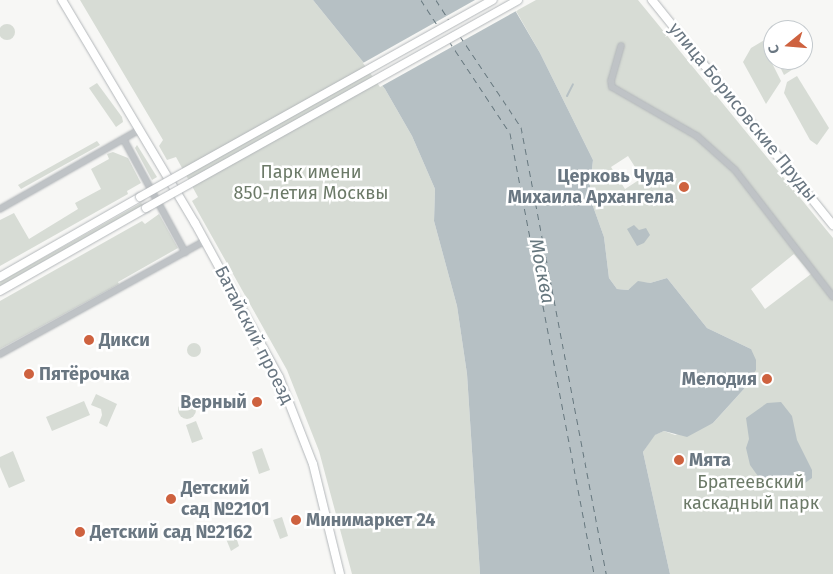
<!DOCTYPE html>
<html>
<head>
<meta charset="utf-8">
<style>
	body { margin:0 }
	#map { position:relative; width:833px; height:574px; overflow:hidden; background:#f7f7f5; font-family:"Fira Sans",sans-serif }
	div>[style] { position:absolute }
	.green>* { inset:0; background:#d7dcd5 }
	.round { border-radius:50% }
	.water>* { inset:0; background:#b6c0c4 }
	.pier>* { inset:0; background:#f7f7f5 }
	.stream>* { height:2px; margin:-1px; padding:0 1px; transform-origin:1px; border-radius:1px; background:#b6c0c4 }
	.ferry>* { height:1px; margin-top:-0.5px; transform-origin:0; background:repeating-linear-gradient(90deg,#66777e 0 6px,transparent 0 11px) }
	.roads { filter:drop-shadow(0 0 1px #b3b7ba) drop-shadow(0 0 1px #b3b7ba) }
	.minor>* { height:6px; margin:-3px; padding:0 3px; transform-origin:3px; border-radius:3px; background:#bfc3c6 }
	.major>* { height:8px; margin:-4px; padding:0 4px; transform-origin:4px; border-radius:4px; background:#fff }
	.bridges { filter:drop-shadow(0 0 1px #b3b7ba) drop-shadow(0 0 1px #b3b7ba) }
	.major-bridge>* { height:8px; margin:-4px; padding:0 4px; transform-origin:4px; border-radius:4px; background:#fff }
	.dots>* { width:14px; height:14px; translate:-50% -50%; box-sizing:border-box; border:2px solid #fff; border-radius:50% }
	span { translate:-50% -50%; white-space:nowrap; text-align:center; line-height:1.15; -webkit-text-stroke:5px #fff; paint-order:stroke }
	.street-label { font-size:18px; color:#6a7782 }
	.park-label { font-size:18px; color:#6c7a68 }
	.poi-label { font-size:18px; color:#6a7782; font-weight:700 }
	.right { translate:-100% -50%; text-align:right }
	.left { translate:0 -50%; text-align:left }
	.water-label { font-size:19px; color:#66777e; font-style:italic }
	.north { position:absolute; left:763px; top:20px; width:50px; height:50px; box-sizing:border-box; background:#fff; border:1px solid #c3c9cd; border-radius:50%; rotate:253deg; font-size:14px; font-weight:700; line-height:20px; text-align:center; color:#6a7782 }
	.north::after { content:''; display:block; margin:auto; width:18px; height:22px; background:#ce623f; clip-path:polygon(50% 0,100% 100%,50% 72%,0 100%) }
</style>
</head>
<body>
<div id="map">
	<div class="green">
		<div style="clip-path:polygon(80px 0,313px 0,385px 89px,412px 136px,435px 189px,434px 221px,457px 306px,467px 374px,480px 574px,352px 574px,319px 451px,287px 370px,192px 201px,198px 197px,176px 157px,167px 160px,159px 146px,163px 140px)"></div>
		<div style="clip-path:polygon(evenodd,536px 0,638px 0,833px 238px,833px 574px,670px 574px,643px 452px,654px 435px,664px 431px,675px 435px,713px 423px,743px 390px,751px 349px,707px 328px,667px 278px,650px 283px,638px 282px,628px 290px,617px 289px,609px 278px,604px 237px,589px 195px,593px 160px,540px 53px,516px 11px,536px 0,628px 156px,642px 178px,625px 189px,611px 167px,628px 156px,536px 0,794px 254px,811px 274px,765px 309px,751px 289px,794px 254px)"></div>
		<div class="round" style="left:-1px;top:24px;width:16px;height:16px"></div>
		<div style="clip-path:polygon(773px 35px,773px 60px,777px 60px,772px 63px,781px 81px,766px 104px,743px 62px,751px 48px)"></div>
		<div style="clip-path:polygon(788px 60px,803px 60px,804px 62px,784px 75px,780px 67px)"></div>
		<div style="clip-path:polygon(797px 76px,829px 128px,817px 145px,810px 140px,784px 93px,787px 82px)"></div>
		<div style="clip-path:polygon(97px 83px,122px 117px,123px 122px,116px 127px,89px 88px)"></div>
		<div style="clip-path:polygon(97px 141px,100px 145px,21px 189px,18px 185px)"></div>
		<div style="clip-path:polygon(137px 145px,157px 177px,152px 180px,135px 148px)"></div>
		<div style="clip-path:polygon(113px 152px,128px 158px,141px 183px,127px 191px,128px 194px,0 266px,0 220px,14px 213px,29px 239px,78px 209px,75px 203px,101px 189px,91px 169px,109px 159px,107px 154px)"></div>
		<div style="clip-path:polygon(141px 203px,143px 205px,0 286px,0 282px)"></div>
		<div style="clip-path:polygon(159px 214px,178px 248px,118px 282px,119px 284px,0 349px,0 301px,142px 221px,145px 224px)"></div>
		<div class="round" style="left:187px;top:343px;width:14px;height:14px"></div>
		<div style="clip-path:polygon(96px 394px,117px 404px,107px 427px,99px 423px,102px 415px,101px 409px,91px 405px)"></div>
		<div style="clip-path:polygon(84px 401px,90px 415px,52px 431px,46px 417px)"></div>
		<div class="round" style="left:178px;top:401px;width:18px;height:18px"></div>
		<div style="clip-path:polygon(196px 421px,203px 439px,192px 443px,186px 425px)"></div>
		<div style="clip-path:polygon(262px 448px,270px 470px,259px 474px,252px 452px)"></div>
		<div style="clip-path:polygon(13px 451px,25px 481px,9px 488px,0 467px,0 457px)"></div>
		<div style="clip-path:polygon(282px 517px,288px 536px,280px 539px,273px 520px)"></div>
		<div style="clip-path:polygon(232px 525px,239px 546px,231px 551px,222px 529px)"></div>
	</div>
	<div class="water">
		<div style="clip-path:polygon(313px 0,509px 0,540px 53px,593px 160px,589px 195px,604px 237px,609px 278px,617px 289px,628px 290px,638px 281px,650px 283px,667px 278px,707px 328px,751px 349px,756px 360px,756px 370px,743px 390px,713px 423px,687px 437px,664px 431px,655px 435px,643px 452px,670px 574px,480px 574px,467px 374px,457px 306px,434px 221px,435px 189px,412px 136px,385px 89px)"></div>
		<div style="clip-path:polygon(634px 225px,639px 230px,646px 228px,650px 235px,644px 243px,637px 246px,627px 229px)"></div>
		<div style="clip-path:polygon(781px 402px,792px 416px,797px 440px,812px 470px,812px 478px,794px 491px,760px 479px,750px 465px,746px 448px,749px 439px,746px 418px,767px 403px)"></div>
	</div>
	<div class="pier">
		<div style="clip-path:polygon(475px 0,512px 0,518px 10px,380px 87px,363px 63px)"></div>
	</div>
	<div class="stream">
		<div style="left:567px;top:96px;width:13px;rotate:-63deg"></div>
	</div>
	<div class="ferry">
		<div style="left:421px;top:0;width:31px;rotate:57deg"></div>
		<div style="left:436px;top:0;width:24px;rotate:57deg"></div>
		<div style="left:460px;top:36px;width:110px;rotate:56.2deg"></div>
		<div style="left:521px;top:127px;width:455px;rotate:79.2deg"></div>
		<div style="left:449px;top:41px;width:110px;rotate:56.5deg"></div>
		<div style="left:510px;top:133px;width:449px;rotate:79.2deg"></div>
	</div>
	<div class="roads">
		<div class="minor">
			<div style="left:621px;top:46px;width:36px;rotate:106deg"></div>
			<div style="left:611px;top:81px;width:6px;rotate:81deg"></div>
			<div style="left:612px;top:87px;width:98px;rotate:30deg"></div>
			<div style="left:697px;top:136px;width:51px;rotate:41.8deg"></div>
			<div style="left:735px;top:170px;width:160px;rotate:52.3deg"></div>
			<div style="left:124px;top:140px;width:128px;rotate:61.4deg"></div>
			<div style="left:0;top:209px;width:160px;rotate:-29.6deg"></div>
			<div style="left:0;top:354px;width:234px;rotate:-28.9deg"></div>
		</div>
		<div class="major">
			<div style="left:62px;top:0;width:260px;rotate:59.2deg"></div>
			<div style="left:195px;top:223px;width:175px;rotate:61.4deg"></div>
			<div style="left:279px;top:377px;width:93px;rotate:68.7deg"></div>
			<div style="left:313px;top:464px;width:113px;rotate:76.2deg"></div>
			<div style="left:652px;top:0;width:289px;rotate:51.2deg"></div>
			<div style="left:0;top:277px;width:161px;rotate:-29.7deg"></div>
			<div style="left:0;top:291px;width:168px;rotate:-29.6deg"></div>
		</div>
	</div>
	<div class="bridges">
		<div class="major-bridge">
			<div style="left:140px;top:197px;width:404px;rotate:-29.2deg"></div>
			<div style="left:146px;top:208px;width:426px;rotate:-29.2deg"></div>
		</div>
	</div>
	<div class="dots">
		<div style="left:684px;top:187px;background:#ce623f"></div>
		<div style="left:89px;top:340px;background:#ce623f"></div>
		<div style="left:29px;top:374px;background:#ce623f"></div>
		<div style="left:767px;top:379px;background:#ce623f"></div>
		<div style="left:257px;top:402px;background:#ce623f"></div>
		<div style="left:679px;top:460px;background:#ce623f"></div>
		<div style="left:171px;top:499px;background:#ce623f"></div>
		<div style="left:296px;top:520px;background:#ce623f"></div>
		<div style="left:80px;top:532px;background:#ce623f"></div>
	</div>
	<div class="street-label">
		<span style="left:743px;top:112px;rotate:51deg">улица Борисовские Пруды</span>
		<span style="left:254px;top:335px;rotate:63deg">Батайский проезд</span>
	</div>
	<div class="park-label">
		<span style="left:311px;top:183px">Парк имени<br>850-летия Москвы</span>
		<span style="left:751px;top:493px">Братеевский<br>каскадный парк</span>
	</div>
	<div class="poi-label">
		<span class="right" style="left:674px;top:187px">Церковь Чуда<br>Михаила Архангела</span>
		<span class="left" style="left:99px;top:340px">Дикси</span>
		<span class="left" style="left:39px;top:374px">Пятёрочка</span>
		<span class="right" style="left:757px;top:379px">Мелодия</span>
		<span class="right" style="left:247px;top:402px">Верный</span>
		<span class="left" style="left:689px;top:460px">Мята</span>
		<span class="left" style="left:181px;top:499px">Детский<br>сад №2101</span>
		<span class="left" style="left:306px;top:520px">Минимаркет 24</span>
		<span class="left" style="left:90px;top:532px">Детский сад №2162</span>
	</div>
	<div class="water-label">
		<span style="left:542px;top:271px;rotate:79deg">Москва</span>
	</div>
	<div class="north">С</div>
</div>
</body>
</html>
